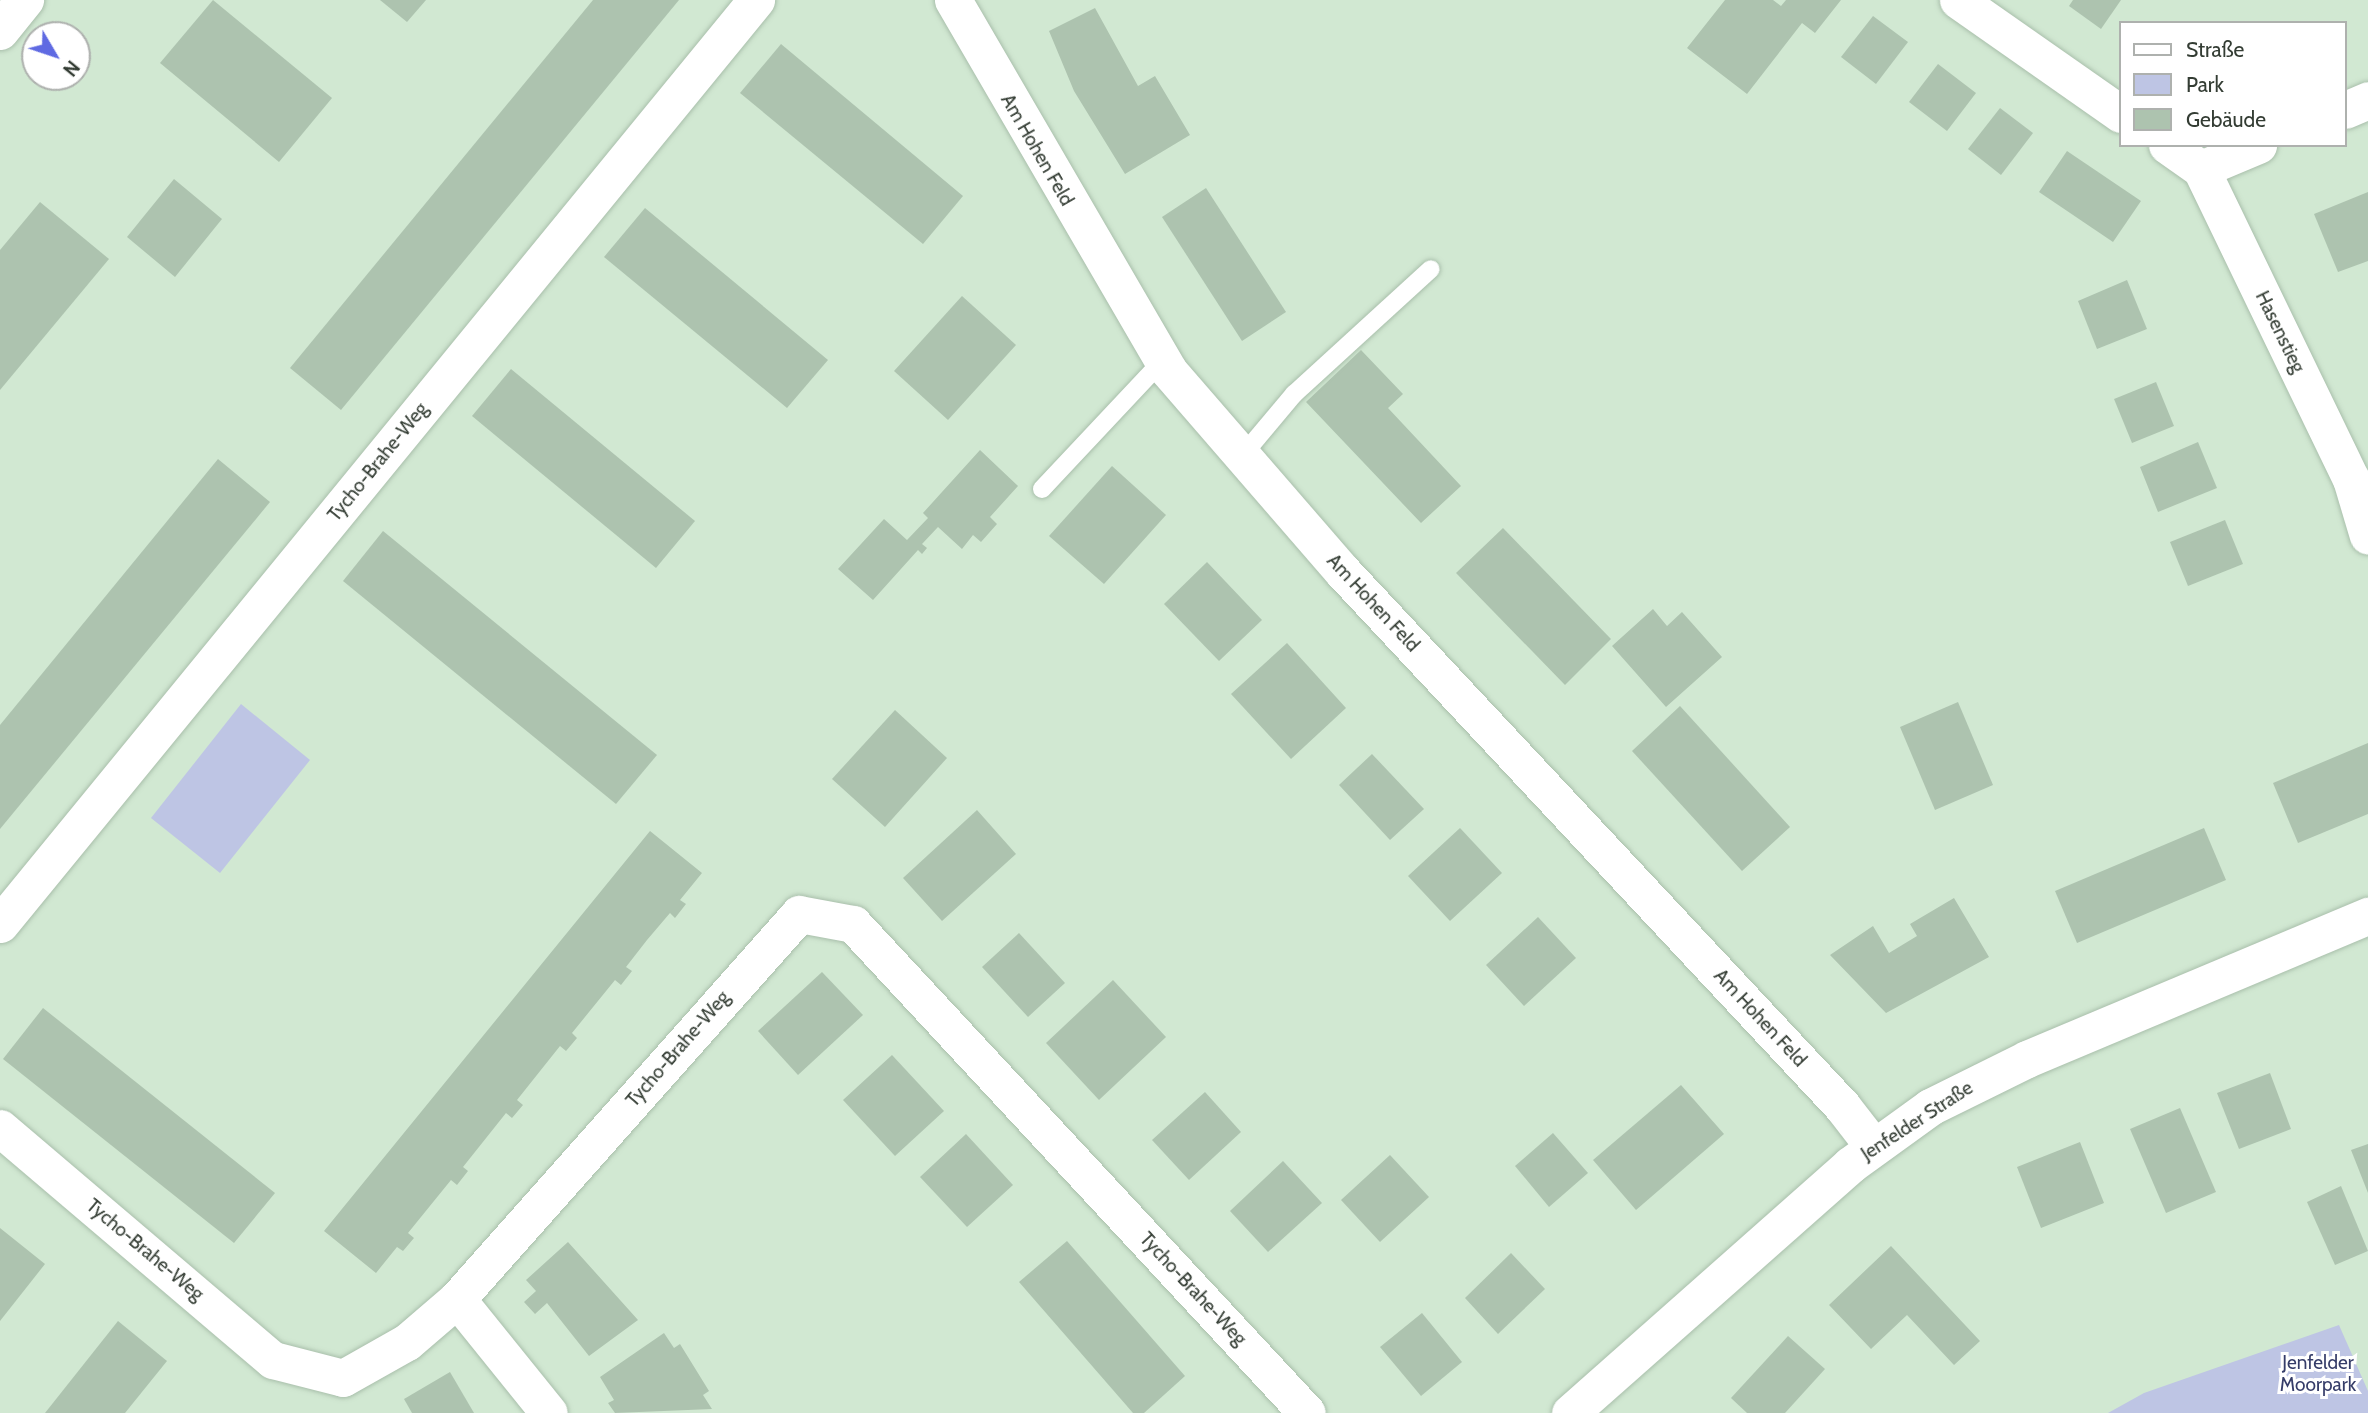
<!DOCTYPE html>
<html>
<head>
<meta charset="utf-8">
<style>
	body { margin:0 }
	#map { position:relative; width:2368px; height:1413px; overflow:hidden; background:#d1e8d2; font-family:Cabin,sans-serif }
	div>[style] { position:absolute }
	.green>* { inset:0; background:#bec5e4 }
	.building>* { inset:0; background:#adc3af }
	.roads { filter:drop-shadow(0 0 2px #a9bfab) drop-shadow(0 0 2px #a9bfab) }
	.service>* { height:18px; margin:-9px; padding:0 9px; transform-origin:9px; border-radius:9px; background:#fff }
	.minor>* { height:37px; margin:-18.5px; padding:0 18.5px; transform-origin:18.5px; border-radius:18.5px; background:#fff }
	.secondary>* { height:38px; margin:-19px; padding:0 19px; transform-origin:19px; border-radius:19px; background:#fff }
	span { translate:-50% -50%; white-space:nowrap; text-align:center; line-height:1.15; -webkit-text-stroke:6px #fff; paint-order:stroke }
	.street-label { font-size:19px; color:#343d34 }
	.park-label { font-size:19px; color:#363d69 }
	.legend { position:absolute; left:2119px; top:21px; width:228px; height:126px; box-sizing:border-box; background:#fff; border:2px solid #aeb1ae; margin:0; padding:9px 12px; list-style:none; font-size:21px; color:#343d34 }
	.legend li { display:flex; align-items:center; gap:14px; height:35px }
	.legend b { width:35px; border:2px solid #aeb1ae }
	.north { position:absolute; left:21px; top:21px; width:70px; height:70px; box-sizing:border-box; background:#fff; border:2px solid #aeb1ae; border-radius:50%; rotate:129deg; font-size:19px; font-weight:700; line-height:28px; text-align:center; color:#343d34 }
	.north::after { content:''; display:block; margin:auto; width:24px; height:32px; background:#5f6ae2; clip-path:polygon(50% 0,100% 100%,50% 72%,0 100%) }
</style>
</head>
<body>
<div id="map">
	<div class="green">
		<div style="clip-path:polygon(241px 704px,310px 760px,220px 873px,151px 818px)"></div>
		<div style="clip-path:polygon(2339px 1325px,2368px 1391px,2368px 1413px,2108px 1413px,2144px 1393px)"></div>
	</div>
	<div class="building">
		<div style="clip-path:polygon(213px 0,332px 98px,279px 162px,160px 63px)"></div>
		<div style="clip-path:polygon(380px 0,426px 0,407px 22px)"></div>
		<div style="clip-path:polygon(593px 0,679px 0,341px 410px,290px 368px)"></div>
		<div style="clip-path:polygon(1725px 0,1773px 0,1781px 6px,1786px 0,1841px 0,1815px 33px,1802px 23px,1747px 94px,1687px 48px)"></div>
		<div style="clip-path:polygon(2073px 0,2121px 0,2101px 29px,2069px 6px)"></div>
		<div style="clip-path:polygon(1095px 8px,1138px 86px,1155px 76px,1190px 135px,1125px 174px,1074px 91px,1049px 31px)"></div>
		<div style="clip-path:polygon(1873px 16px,1908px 42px,1876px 84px,1841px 57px)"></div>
		<div style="clip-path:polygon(781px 44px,963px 196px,923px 244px,740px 93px)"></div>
		<div style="clip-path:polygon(1938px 64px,1976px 93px,1947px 131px,1909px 102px)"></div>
		<div style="clip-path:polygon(2000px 108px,2033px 133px,2001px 175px,1968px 149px)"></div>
		<div style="clip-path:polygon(2067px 151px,2141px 201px,2113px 242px,2039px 192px)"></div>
		<div style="clip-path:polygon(174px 179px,222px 219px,175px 277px,127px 237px)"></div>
		<div style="clip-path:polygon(1206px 188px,1286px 312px,1242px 341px,1162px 217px)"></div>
		<div style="clip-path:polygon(2368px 192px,2368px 261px,2338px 272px,2314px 214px)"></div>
		<div style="clip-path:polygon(40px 202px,109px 259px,0 390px,0 250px)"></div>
		<div style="clip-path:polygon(645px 208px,828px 360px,787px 408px,604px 257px)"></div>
		<div style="clip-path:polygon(2127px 280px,2147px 329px,2097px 349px,2078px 301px)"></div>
		<div style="clip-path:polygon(962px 296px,1016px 345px,948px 420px,894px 371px)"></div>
		<div style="clip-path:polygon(1361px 350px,1403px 394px,1388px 408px,1461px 486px,1421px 523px,1306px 402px)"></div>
		<div style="clip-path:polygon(511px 369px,695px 521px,656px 568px,472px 416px)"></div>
		<div style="clip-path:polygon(2156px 382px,2174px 426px,2132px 443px,2114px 399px)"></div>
		<div style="clip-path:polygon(2198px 442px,2217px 488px,2158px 512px,2140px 467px)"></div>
		<div style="clip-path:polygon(980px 450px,1018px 486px,990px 517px,997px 524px,981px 542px,973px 535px,962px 549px,938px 527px,922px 544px,927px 548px,922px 554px,918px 550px,873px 600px,838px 569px,884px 519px,907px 540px,928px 518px,923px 513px)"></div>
		<div style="clip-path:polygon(218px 459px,270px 502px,0 829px,0 725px)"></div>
		<div style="clip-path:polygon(1112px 466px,1166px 515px,1104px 584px,1049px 536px)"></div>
		<div style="clip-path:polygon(2225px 520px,2243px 564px,2188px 586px,2170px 542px)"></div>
		<div style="clip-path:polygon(1503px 528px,1611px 639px,1565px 685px,1456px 573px)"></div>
		<div style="clip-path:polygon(383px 531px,657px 755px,616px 804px,343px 581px)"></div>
		<div style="clip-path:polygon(1207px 562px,1262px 620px,1219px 661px,1164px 604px)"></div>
		<div style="clip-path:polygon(1653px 609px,1667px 626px,1682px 612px,1722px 657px,1666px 707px,1612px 646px)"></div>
		<div style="clip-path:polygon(1287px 643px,1346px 708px,1291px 759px,1231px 694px)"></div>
		<div style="clip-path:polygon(1958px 702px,1993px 785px,1935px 810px,1900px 727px)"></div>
		<div style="clip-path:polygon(1680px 706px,1790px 827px,1742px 871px,1632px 751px)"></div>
		<div style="clip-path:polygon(895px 710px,947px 758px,885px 827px,832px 779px)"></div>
		<div style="clip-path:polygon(2368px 743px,2368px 814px,2298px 843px,2273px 783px)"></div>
		<div style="clip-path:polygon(1372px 754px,1424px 809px,1390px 840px,1339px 785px)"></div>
		<div style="clip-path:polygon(977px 810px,1016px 854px,942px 921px,903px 878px)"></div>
		<div style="clip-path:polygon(1460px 828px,1502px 873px,1450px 921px,1408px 876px)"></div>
		<div style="clip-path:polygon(2204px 828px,2226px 880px,2077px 943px,2055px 891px)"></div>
		<div style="clip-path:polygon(650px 831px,702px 873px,680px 900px,686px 904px,675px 918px,670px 913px,647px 940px,626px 967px,632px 971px,621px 985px,615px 980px,572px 1033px,577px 1038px,566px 1051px,560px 1046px,517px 1100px,523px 1105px,512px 1118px,506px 1113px,463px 1167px,468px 1171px,457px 1185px,451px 1180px,408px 1233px,414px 1238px,403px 1251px,397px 1247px,376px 1273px,324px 1231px)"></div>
		<div style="clip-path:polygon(1954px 898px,1989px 957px,1886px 1013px,1830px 955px,1873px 926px,1889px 953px,1917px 936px,1910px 924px)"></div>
		<div style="clip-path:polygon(1538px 917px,1576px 958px,1524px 1006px,1486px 965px)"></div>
		<div style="clip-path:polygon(1019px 933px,1065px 983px,1028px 1017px,982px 967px)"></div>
		<div style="clip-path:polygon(822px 972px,863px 1015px,798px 1075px,758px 1031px)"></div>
		<div style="clip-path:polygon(1113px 980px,1166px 1037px,1099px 1100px,1046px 1043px)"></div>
		<div style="clip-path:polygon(43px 1008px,275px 1193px,234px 1243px,3px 1059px)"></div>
		<div style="clip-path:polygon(892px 1055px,944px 1111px,895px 1156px,843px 1100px)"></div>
		<div style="clip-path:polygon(2270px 1073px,2291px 1129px,2239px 1149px,2217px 1093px)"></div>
		<div style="clip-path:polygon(1681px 1085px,1724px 1134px,1636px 1210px,1593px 1160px)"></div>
		<div style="clip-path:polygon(1205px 1092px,1241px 1132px,1189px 1180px,1152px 1140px)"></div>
		<div style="clip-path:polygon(2180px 1108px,2216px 1192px,2166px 1213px,2130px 1129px)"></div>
		<div style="clip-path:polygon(1553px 1133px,1588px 1173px,1549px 1207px,1515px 1166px)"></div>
		<div style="clip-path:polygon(966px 1134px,1013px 1185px,967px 1227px,920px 1177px)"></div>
		<div style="clip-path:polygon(2080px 1142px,2104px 1203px,2041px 1228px,2017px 1167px)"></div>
		<div style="clip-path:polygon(2368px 1144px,2368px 1193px,2351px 1150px)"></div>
		<div style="clip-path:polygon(1390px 1155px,1429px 1197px,1380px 1242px,1341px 1200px)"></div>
		<div style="clip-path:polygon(1283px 1161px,1322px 1203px,1268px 1252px,1230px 1211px)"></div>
		<div style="clip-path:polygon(2341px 1186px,2368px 1251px,2335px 1265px,2307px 1202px)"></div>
		<div style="clip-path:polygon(0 1228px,45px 1264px,0 1321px)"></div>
		<div style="clip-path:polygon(1067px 1241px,1185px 1376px,1144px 1413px,1133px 1413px,1019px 1282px)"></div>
		<div style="clip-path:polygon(568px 1242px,638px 1320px,589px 1356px,547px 1303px,535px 1314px,524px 1302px,536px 1291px,526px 1280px)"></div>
		<div style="clip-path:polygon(1891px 1246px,1980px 1341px,1954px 1365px,1907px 1315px,1871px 1349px,1829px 1305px)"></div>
		<div style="clip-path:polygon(1511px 1253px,1545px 1289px,1498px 1334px,1465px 1298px)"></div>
		<div style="clip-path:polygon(1422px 1313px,1462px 1362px,1421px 1396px,1380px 1347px)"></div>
		<div style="clip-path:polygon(118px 1321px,167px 1361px,125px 1413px,45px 1413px)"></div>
		<div style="clip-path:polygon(664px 1333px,674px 1348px,680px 1344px,709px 1391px,703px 1395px,712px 1409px,615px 1413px,608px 1403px,614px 1400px,600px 1377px)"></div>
		<div style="clip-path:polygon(1788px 1336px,1825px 1369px,1785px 1413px,1747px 1413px,1731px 1398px)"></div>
		<div style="clip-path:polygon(450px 1372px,474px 1413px,412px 1413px,404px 1399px)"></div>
	</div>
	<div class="roads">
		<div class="service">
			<div style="left:1242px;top:456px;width:81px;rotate:-50deg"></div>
			<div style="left:1294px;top:394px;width:185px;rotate:-42.4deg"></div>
			<div style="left:1042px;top:489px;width:175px;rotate:-46.8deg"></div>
		</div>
		<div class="minor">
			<div style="left:953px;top:0;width:428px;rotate:59.8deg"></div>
			<div style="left:1168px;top:370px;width:267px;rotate:49.1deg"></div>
			<div style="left:1343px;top:572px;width:731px;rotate:46.94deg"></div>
			<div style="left:1842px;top:1106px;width:51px;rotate:52.2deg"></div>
			<div style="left:1958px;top:0;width:199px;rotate:35deg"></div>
			<div style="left:2345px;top:110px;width:25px;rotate:-23deg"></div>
			<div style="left:2167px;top:145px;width:42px;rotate:35.2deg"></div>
			<div style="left:2201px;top:169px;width:344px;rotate:64.2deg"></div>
			<div style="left:2351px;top:479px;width:59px;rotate:73.4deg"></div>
			<div style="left:2201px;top:169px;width:62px;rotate:-22.8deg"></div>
			<div style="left:0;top:924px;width:1194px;rotate:-50.71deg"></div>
			<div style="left:0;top:1128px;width:358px;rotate:40.4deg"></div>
			<div style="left:273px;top:1360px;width:72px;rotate:14.4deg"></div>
			<div style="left:343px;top:1378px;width:73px;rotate:-29.4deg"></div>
			<div style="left:407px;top:1342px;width:66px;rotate:-40.7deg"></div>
			<div style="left:457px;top:1299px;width:515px;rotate:-48.38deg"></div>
			<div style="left:799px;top:914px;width:55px;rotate:10.5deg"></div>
			<div style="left:853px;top:924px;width:667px;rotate:47.13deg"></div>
			<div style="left:457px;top:1299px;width:146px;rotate:51.1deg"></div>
			<div style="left:1570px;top:1413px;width:374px;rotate:-41.5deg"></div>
			<div style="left:1850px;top:1165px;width:99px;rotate:-35.9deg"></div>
			<div style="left:1930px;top:1107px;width:108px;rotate:-26.3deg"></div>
			<div style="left:2027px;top:1059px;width:370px;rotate:-22.8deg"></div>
		</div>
		<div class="secondary">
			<div style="left:0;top:31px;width:40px;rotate:-51deg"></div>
		</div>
	</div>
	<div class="street-label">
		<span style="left:1037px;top:150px;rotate:60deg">Am Hohen Feld</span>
		<span style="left:2280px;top:332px;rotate:64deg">Hasenstieg</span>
		<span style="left:378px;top:462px;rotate:-51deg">Tycho-Brahe-Weg</span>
		<span style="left:1373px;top:603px;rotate:47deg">Am Hohen Feld</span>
		<span style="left:1760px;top:1018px;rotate:47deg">Am Hohen Feld</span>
		<span style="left:678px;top:1049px;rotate:-49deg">Tycho-Brahe-Weg</span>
		<span style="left:1917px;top:1121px;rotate:-33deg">Jenfelder Straße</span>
		<span style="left:145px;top:1250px;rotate:40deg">Tycho-Brahe-Weg</span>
		<span style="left:1193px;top:1289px;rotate:47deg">Tycho-Brahe-Weg</span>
	</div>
	<div class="park-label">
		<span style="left:2318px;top:1374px">Jenfelder<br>Moorpark</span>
	</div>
	<ul class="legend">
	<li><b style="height:9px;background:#fff"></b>Straße</li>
	<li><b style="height:19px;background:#bec5e4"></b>Park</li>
	<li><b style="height:19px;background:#adc3af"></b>Gebäude</li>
	</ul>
	<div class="north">N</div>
</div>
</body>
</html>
